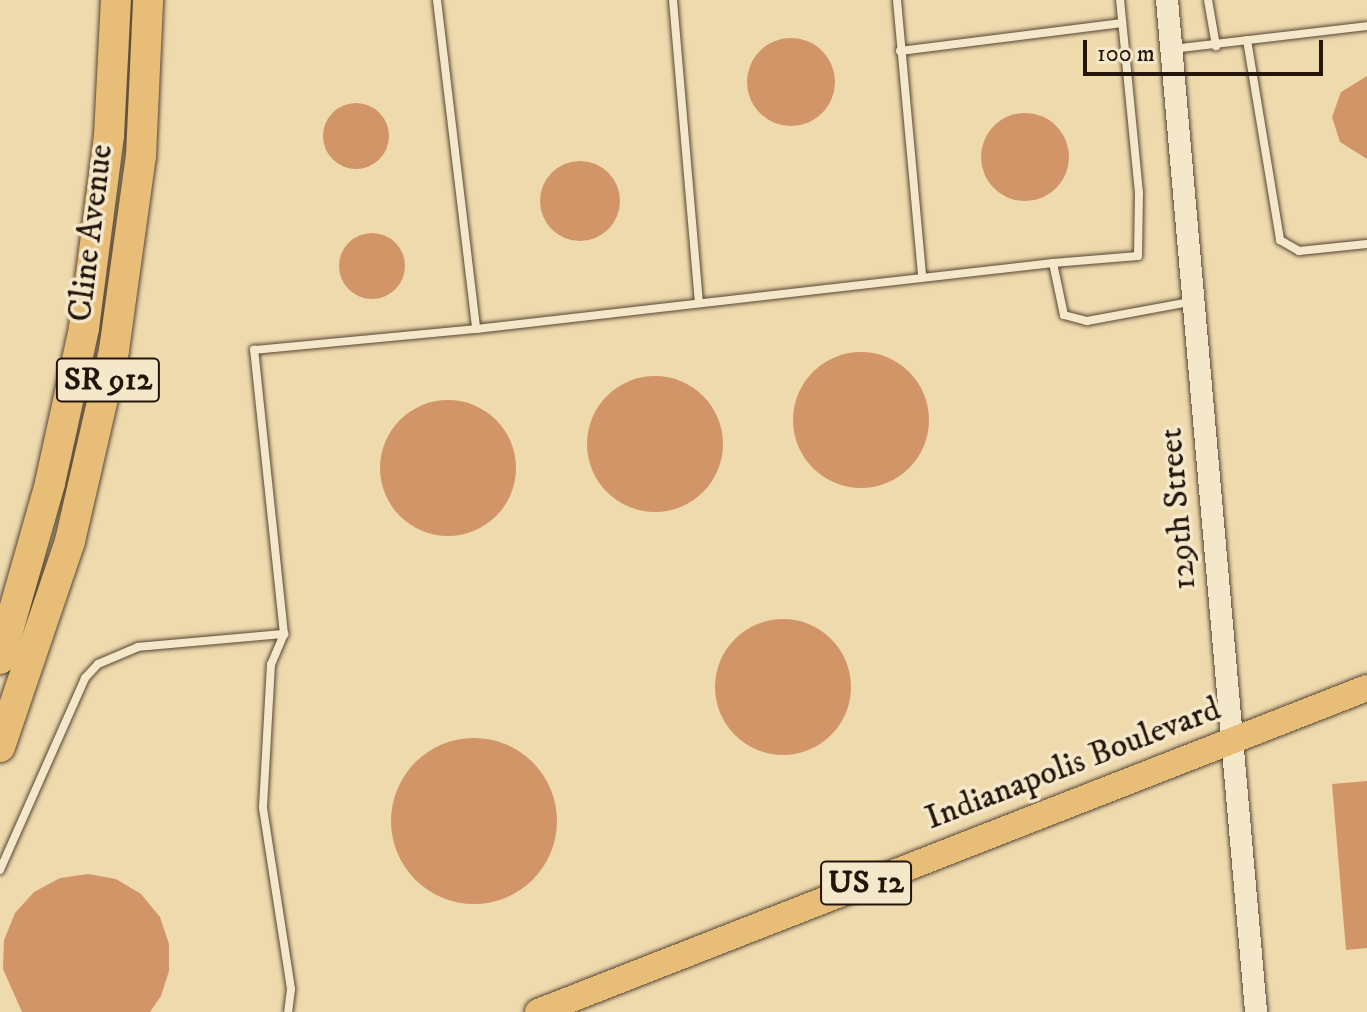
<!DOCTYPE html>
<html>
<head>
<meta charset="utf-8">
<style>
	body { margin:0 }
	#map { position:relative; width:1367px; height:1012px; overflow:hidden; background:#efdaae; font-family:"IM FELL DW Pica",serif }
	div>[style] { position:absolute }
	.building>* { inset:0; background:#d29568 }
	.round { border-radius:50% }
	.roads { filter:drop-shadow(0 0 2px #564633) drop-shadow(0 0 2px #564633) }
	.service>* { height:8px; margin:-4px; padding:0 4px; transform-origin:4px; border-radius:4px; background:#f5e7ca }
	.secondary>* { height:22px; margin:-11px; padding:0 11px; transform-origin:11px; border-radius:11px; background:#f5e7ca }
	.primary>* { height:26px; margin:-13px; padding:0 13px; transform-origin:13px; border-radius:13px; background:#e8bd77 }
	.motorway>* { height:30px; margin:-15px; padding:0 15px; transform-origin:15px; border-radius:15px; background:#e8bd77 }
	span { translate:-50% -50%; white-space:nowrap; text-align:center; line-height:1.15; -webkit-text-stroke:7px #f5e7ca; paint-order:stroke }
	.shield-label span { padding:2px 6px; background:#f5e7ca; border:2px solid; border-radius:6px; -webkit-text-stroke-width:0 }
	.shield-label { font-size:32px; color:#23150a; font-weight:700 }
	.street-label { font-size:34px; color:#23150a }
	.scale { position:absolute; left:1083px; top:40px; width:240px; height:36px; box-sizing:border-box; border:4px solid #23150a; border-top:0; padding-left:10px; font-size:24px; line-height:28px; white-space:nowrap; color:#23150a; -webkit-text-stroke:6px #f5e7ca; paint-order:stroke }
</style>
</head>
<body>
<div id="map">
	<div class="building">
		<div class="round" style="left:747px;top:38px;width:88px;height:88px"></div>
		<div style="clip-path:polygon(1367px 76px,1367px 159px,1340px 142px,1332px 117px,1341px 92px)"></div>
		<div class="round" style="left:323px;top:103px;width:66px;height:66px"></div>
		<div class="round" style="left:981px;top:113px;width:88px;height:88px"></div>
		<div class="round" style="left:540px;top:161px;width:80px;height:80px"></div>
		<div class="round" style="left:339px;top:233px;width:66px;height:66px"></div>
		<div class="round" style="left:793px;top:352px;width:136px;height:136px"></div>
		<div class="round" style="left:587px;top:376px;width:136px;height:136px"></div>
		<div class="round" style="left:380px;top:400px;width:136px;height:136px"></div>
		<div class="round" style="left:715px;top:619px;width:136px;height:136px"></div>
		<div class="round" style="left:391px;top:738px;width:166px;height:166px"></div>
		<div style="clip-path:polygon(1367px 781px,1367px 948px,1346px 950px,1332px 784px)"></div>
		<div style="clip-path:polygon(88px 874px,116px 879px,141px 894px,160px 917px,169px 944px,169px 971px,161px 996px,150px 1012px,22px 1012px,3px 969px,4px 940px,15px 913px,34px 892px,60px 878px)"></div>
	</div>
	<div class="roads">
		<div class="service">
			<div style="left:437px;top:0;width:331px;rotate:83.2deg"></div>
			<div style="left:476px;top:329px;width:581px;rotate:-6.53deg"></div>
			<div style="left:1053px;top:263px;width:53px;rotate:78.1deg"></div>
			<div style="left:1064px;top:315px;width:24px;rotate:15deg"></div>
			<div style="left:1087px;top:321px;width:105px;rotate:-10.5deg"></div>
			<div style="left:673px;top:0;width:304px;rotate:85.1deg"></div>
			<div style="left:897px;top:0;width:278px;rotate:84.8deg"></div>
			<div style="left:1208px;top:0;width:47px;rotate:80.1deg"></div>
			<div style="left:1247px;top:40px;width:203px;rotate:80.6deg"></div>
			<div style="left:1280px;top:240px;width:22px;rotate:30deg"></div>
			<div style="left:1299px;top:251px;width:68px;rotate:-5.9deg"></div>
			<div style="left:1172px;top:49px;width:196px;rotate:-6.7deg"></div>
			<div style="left:900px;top:51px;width:224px;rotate:-7.2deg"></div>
			<div style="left:1053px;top:263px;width:85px;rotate:-4.7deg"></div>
			<div style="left:1138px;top:256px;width:63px;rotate:-89.1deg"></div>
			<div style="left:1139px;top:193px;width:194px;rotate:-95.6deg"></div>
			<div style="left:284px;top:634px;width:33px;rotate:113deg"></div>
			<div style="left:271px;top:664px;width:144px;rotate:93.2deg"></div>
			<div style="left:263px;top:808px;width:183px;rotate:81.2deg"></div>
			<div style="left:291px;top:989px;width:23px;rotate:97deg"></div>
			<div style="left:0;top:870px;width:210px;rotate:-66.1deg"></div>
			<div style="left:85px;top:678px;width:19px;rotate:-47deg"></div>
			<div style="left:98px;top:664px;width:43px;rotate:-23deg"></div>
			<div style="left:138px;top:647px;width:147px;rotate:-5.1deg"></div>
			<div style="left:284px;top:634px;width:286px;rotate:-96deg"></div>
			<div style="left:254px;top:350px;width:223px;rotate:-5.4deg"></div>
		</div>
		<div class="secondary">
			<div style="left:1167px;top:0;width:1016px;rotate:84.97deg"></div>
		</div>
		<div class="primary">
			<div style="left:538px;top:1012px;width:890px;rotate:-21.35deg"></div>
		</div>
		<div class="motorway">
			<div style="left:0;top:659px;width:183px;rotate:-74.1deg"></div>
			<div style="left:50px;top:483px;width:159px;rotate:-77.6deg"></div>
			<div style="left:84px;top:328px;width:194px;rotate:-82.6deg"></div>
			<div style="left:109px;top:136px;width:136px;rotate:-87.1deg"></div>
			<div style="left:0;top:747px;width:218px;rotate:-71.2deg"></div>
			<div style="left:70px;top:541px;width:196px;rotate:-77deg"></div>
			<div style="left:114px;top:350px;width:196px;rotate:-82.1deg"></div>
			<div style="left:141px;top:156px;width:156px;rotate:-87.4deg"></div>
		</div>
	</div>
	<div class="shield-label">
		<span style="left:108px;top:380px">SR 912</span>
		<span style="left:866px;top:883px">US 12</span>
	</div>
	<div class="street-label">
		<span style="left:91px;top:233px;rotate:-83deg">Cline Avenue</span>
		<span style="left:1178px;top:509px;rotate:-95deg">129th Street</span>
		<span style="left:1073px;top:764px;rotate:-21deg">Indianapolis Boulevard</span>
	</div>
	<div class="scale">100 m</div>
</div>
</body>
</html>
